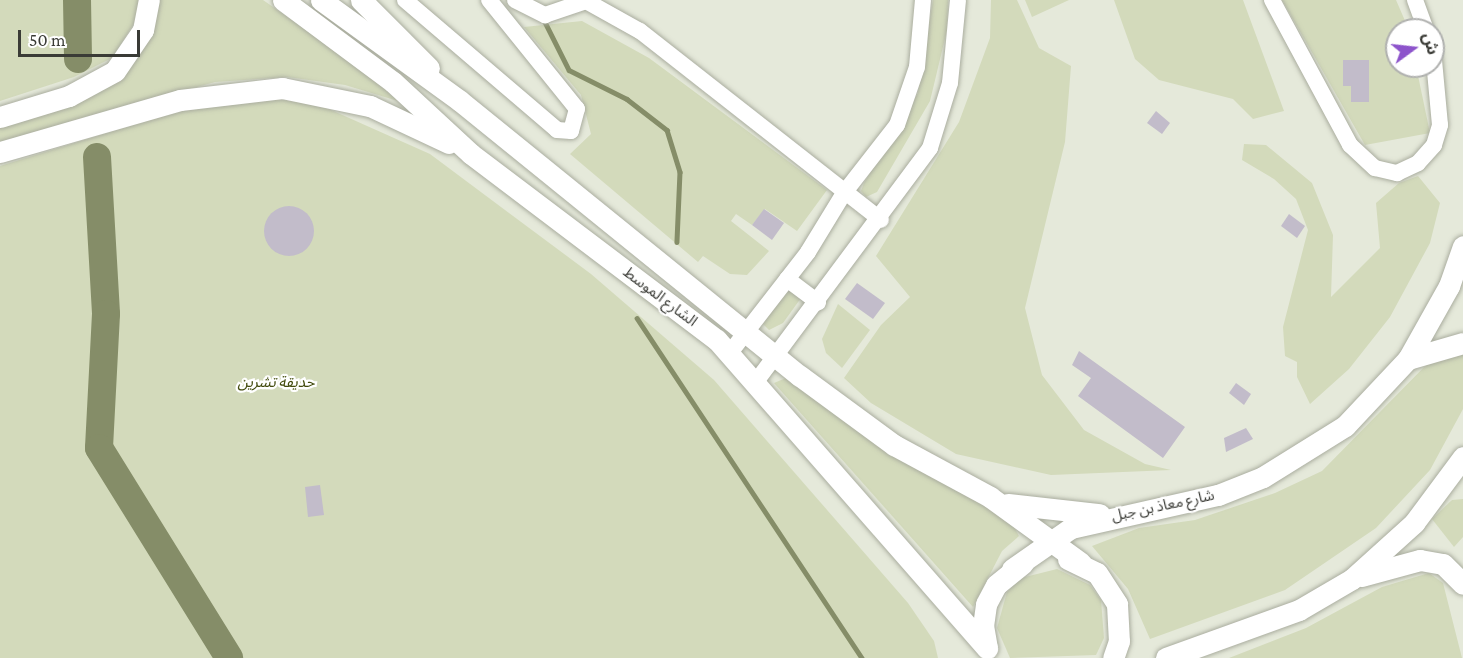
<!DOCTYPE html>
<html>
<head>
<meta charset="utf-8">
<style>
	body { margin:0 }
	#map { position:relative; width:1463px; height:658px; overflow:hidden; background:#e5e9da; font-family:"Crimson Pro","Noto Sans Arabic",serif }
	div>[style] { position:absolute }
	.green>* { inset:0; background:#d3dabb }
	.stream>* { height:4.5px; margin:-2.25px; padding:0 2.25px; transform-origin:2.25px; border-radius:2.25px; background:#858d68 }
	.river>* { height:28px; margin:-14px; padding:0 14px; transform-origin:14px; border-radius:14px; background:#858d68 }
	.building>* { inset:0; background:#c2bcca }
	.round { border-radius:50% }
	.roads { filter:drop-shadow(0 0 2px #aaad9f) drop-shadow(0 0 2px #aaad9f) }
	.minor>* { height:16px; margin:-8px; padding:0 8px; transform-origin:8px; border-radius:8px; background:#fff }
	.major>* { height:21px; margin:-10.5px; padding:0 10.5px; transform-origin:10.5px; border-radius:10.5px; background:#fff }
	span { translate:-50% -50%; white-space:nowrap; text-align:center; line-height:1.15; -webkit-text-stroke:4.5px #fff; paint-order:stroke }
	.street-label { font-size:15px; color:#3a3b36 }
	.park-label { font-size:15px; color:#424b0d; font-style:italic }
	.north { position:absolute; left:1385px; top:18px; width:60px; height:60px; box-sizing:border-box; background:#fff; border:2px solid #b0b1af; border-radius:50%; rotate:75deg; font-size:16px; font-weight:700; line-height:24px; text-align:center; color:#3a3b36 }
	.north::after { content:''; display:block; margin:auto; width:21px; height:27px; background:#8d54cb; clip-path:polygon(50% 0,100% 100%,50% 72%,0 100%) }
	.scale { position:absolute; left:18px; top:30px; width:122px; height:27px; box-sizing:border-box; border:3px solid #3a3b36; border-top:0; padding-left:8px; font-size:18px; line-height:21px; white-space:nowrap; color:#3a3b36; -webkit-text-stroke:4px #fff; paint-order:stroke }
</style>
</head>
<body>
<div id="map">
	<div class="green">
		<div style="clip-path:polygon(0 0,141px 0,136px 20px,112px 58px,74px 77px,0 101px)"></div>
		<div style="clip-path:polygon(156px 0,263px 0,358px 66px,398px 101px,345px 85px,287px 77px,215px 82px,0 142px,0 121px,114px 80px)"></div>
		<div style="clip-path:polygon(933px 0,948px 0,947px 30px,930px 101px,877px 192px,866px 197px,861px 191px,864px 183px,918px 93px)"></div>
		<div style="clip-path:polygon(991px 0,1017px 0,1039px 48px,1071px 66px,1065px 142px,1025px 308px,1042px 375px,1084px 430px,1145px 464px,1171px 470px,1051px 475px,956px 454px,871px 403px,844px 378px,881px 325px,910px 297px,876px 256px,959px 122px,990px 38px)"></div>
		<div style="clip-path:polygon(1025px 0,1069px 0,1032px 17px)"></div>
		<div style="clip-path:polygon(1114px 0,1243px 0,1284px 111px,1253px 119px,1233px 99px,1159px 80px,1135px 59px)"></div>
		<div style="clip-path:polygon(1282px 0,1396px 0,1409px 30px,1397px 30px,1397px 66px,1416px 66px,1430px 133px,1365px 145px)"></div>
		<div style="clip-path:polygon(582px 21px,649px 58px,827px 190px,797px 231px,765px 209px,752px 225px,736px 214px,731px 221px,769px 251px,747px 275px,730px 274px,703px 256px,698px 262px,570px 154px,591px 134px,581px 95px,524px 27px)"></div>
		<div style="clip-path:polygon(277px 99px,320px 105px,430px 154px,591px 274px,714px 380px,908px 603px,934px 641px,938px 658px,0 658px,0 166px,175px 112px)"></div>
		<div style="clip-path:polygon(1244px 144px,1266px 145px,1312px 183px,1333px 235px,1331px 297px,1380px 248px,1376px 203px,1399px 183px,1418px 176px,1440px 203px,1430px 243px,1390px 317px,1349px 369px,1310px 404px,1297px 377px,1297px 362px,1285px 356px,1283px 327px,1308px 230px,1296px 199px,1274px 179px,1242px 160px)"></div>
		<div style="clip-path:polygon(787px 287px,801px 298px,783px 323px,769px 330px,763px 324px)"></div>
		<div style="clip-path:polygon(838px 304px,870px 330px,842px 368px,826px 353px,822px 339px)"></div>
		<div style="clip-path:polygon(1463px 349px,1463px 409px,1430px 470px,1376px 528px,1285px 590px,1150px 639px,1128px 589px,1092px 546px,1139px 528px,1195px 520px,1275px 493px,1322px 471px,1433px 358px)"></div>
		<div style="clip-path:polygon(786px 378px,1013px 525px,1019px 536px,1002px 551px,973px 607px,774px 383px)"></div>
		<div style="clip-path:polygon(1463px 499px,1463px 537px,1454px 547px,1432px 519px,1452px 500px)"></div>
		<div style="clip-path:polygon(1057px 569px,1090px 585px,1101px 600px,1104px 638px,1096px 655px,1010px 658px,997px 628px,1007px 592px,1021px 578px)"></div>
		<div style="clip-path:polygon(1429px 573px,1443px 583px,1462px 658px,1229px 658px,1306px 628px,1382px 587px)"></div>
	</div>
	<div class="stream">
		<div style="left:543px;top:18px;width:58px;rotate:63.4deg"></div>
		<div style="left:569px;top:70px;width:65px;rotate:26.6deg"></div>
		<div style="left:627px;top:99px;width:51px;rotate:37.8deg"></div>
		<div style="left:667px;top:130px;width:44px;rotate:72.8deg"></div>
		<div style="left:680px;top:172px;width:70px;rotate:92.5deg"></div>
		<div style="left:637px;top:318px;width:408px;rotate:56.5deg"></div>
	</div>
	<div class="river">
		<div style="left:77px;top:0;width:59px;rotate:89deg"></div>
		<div style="left:97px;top:157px;width:157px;rotate:86.7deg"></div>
		<div style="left:106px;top:314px;width:134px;rotate:93deg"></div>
		<div style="left:99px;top:448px;width:247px;rotate:58.2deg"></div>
	</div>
	<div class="building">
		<div style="clip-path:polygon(1343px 60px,1369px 60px,1369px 102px,1351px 102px,1351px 86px,1343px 86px)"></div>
		<div style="clip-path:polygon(1156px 111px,1170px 123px,1162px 134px,1147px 123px)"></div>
		<div class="round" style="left:264px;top:206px;width:50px;height:50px"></div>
		<div style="clip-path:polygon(764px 209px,784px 223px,772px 240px,752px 225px)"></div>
		<div style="clip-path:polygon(1289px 214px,1305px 226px,1297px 238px,1281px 226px)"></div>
		<div style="clip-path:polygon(857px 283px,885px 303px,873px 319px,845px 299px)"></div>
		<div style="clip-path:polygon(1079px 351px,1185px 427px,1163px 458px,1078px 396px,1091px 378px,1072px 365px)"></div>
		<div style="clip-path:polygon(1236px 383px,1251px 394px,1244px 405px,1229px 393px)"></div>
		<div style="clip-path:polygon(1246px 428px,1253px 439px,1226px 452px,1224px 438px)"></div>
		<div style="clip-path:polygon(320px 485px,324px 515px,308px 517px,305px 487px)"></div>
	</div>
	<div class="roads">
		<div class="minor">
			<div style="left:405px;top:0;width:200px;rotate:40.5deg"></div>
			<div style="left:557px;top:130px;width:14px;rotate:4deg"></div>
			<div style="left:571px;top:131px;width:23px;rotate:-75deg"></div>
			<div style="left:577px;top:109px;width:140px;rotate:-128.9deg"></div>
			<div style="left:515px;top:0;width:34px;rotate:27deg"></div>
			<div style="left:545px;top:15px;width:43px;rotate:-18.9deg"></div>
			<div style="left:586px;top:1px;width:62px;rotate:29.1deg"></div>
			<div style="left:640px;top:31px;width:306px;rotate:38.1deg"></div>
			<div style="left:1272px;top:0;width:165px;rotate:61.7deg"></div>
			<div style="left:1350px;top:145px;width:34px;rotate:43deg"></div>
			<div style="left:1375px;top:168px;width:23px;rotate:13deg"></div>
			<div style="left:1397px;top:173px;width:23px;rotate:-25deg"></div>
			<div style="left:1418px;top:163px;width:24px;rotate:-48deg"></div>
			<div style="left:1434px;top:145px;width:21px;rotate:-73deg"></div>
			<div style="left:1440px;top:125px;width:75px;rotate:-95.3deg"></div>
			<div style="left:1415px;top:0;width:32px;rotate:70deg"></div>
			<div style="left:787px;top:279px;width:39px;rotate:37deg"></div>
			<div style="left:729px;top:354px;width:129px;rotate:-52.2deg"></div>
			<div style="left:808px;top:252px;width:69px;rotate:-58.6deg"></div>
			<div style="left:844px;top:193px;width:86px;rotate:-52.1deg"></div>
			<div style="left:897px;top:125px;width:61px;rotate:-71deg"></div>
			<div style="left:917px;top:67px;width:67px;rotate:-84.9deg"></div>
			<div style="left:755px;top:383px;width:293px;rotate:-53.3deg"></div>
			<div style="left:930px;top:148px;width:68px;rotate:-72.9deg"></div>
			<div style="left:950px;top:83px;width:83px;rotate:-84.5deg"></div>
		</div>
		<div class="major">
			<div style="left:283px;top:0;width:137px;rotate:36.7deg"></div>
			<div style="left:393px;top:82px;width:106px;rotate:42.7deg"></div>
			<div style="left:471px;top:154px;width:308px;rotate:37.1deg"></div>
			<div style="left:717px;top:340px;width:410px;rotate:48.8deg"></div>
			<div style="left:321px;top:0;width:172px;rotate:36deg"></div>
			<div style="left:460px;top:101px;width:437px;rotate:39deg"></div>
			<div style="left:800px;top:376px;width:117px;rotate:36.3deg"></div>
			<div style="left:894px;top:445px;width:109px;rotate:28.4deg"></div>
			<div style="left:990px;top:497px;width:112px;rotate:36deg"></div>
			<div style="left:361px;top:0;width:96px;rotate:45deg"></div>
			<div style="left:0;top:117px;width:72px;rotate:-16.9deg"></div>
			<div style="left:69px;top:96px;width:52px;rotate:-28.5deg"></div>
			<div style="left:115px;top:71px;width:50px;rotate:-55.7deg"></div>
			<div style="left:143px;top:30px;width:31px;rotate:-79deg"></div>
			<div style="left:0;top:152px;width:187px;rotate:-16.1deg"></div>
			<div style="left:180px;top:100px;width:103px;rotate:-6.7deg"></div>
			<div style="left:282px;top:88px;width:90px;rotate:11.6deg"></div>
			<div style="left:370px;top:106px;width:87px;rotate:25.1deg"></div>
			<div style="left:1408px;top:359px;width:57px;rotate:-16.2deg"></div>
			<div style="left:1008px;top:504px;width:92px;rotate:6.3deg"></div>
			<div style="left:1068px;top:559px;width:32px;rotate:26deg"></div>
			<div style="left:1097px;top:573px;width:37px;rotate:57deg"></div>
			<div style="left:1117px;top:604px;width:37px;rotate:87deg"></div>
			<div style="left:1119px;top:641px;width:18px;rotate:109deg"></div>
			<div style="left:1012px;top:569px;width:72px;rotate:-34.8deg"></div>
			<div style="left:1071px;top:528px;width:151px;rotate:-12.7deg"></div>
			<div style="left:1218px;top:495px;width:48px;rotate:-21.8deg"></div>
			<div style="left:1263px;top:477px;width:97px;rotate:-31.9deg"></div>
			<div style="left:1345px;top:426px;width:92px;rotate:-46.8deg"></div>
			<div style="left:1408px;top:359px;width:84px;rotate:-60.7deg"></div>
			<div style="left:1449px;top:286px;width:42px;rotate:-70.7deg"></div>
			<div style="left:1361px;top:576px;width:61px;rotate:-15.2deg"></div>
			<div style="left:1420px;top:560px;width:23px;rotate:10deg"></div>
			<div style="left:1443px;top:564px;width:28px;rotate:45deg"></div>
			<div style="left:987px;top:648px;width:22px;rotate:-100deg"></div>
			<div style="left:983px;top:626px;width:22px;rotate:-82deg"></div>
			<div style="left:986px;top:604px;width:21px;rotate:-62deg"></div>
			<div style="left:996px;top:585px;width:35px;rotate:-39deg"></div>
			<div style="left:1166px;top:658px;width:141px;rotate:-19.8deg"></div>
			<div style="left:1299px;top:610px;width:61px;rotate:-30.3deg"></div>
			<div style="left:1352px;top:579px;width:84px;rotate:-42.1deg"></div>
			<div style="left:1414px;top:523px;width:82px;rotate:-53.4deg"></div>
		</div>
	</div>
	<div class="street-label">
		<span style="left:660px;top:297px;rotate:37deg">الشارع الموسط</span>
		<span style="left:1163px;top:506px;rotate:-12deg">شارع معاذ بن جبل</span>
	</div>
	<div class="park-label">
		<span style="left:276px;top:383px">حديقة تشرين</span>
	</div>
	<div class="north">ش</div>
	<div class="scale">50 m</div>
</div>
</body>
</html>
